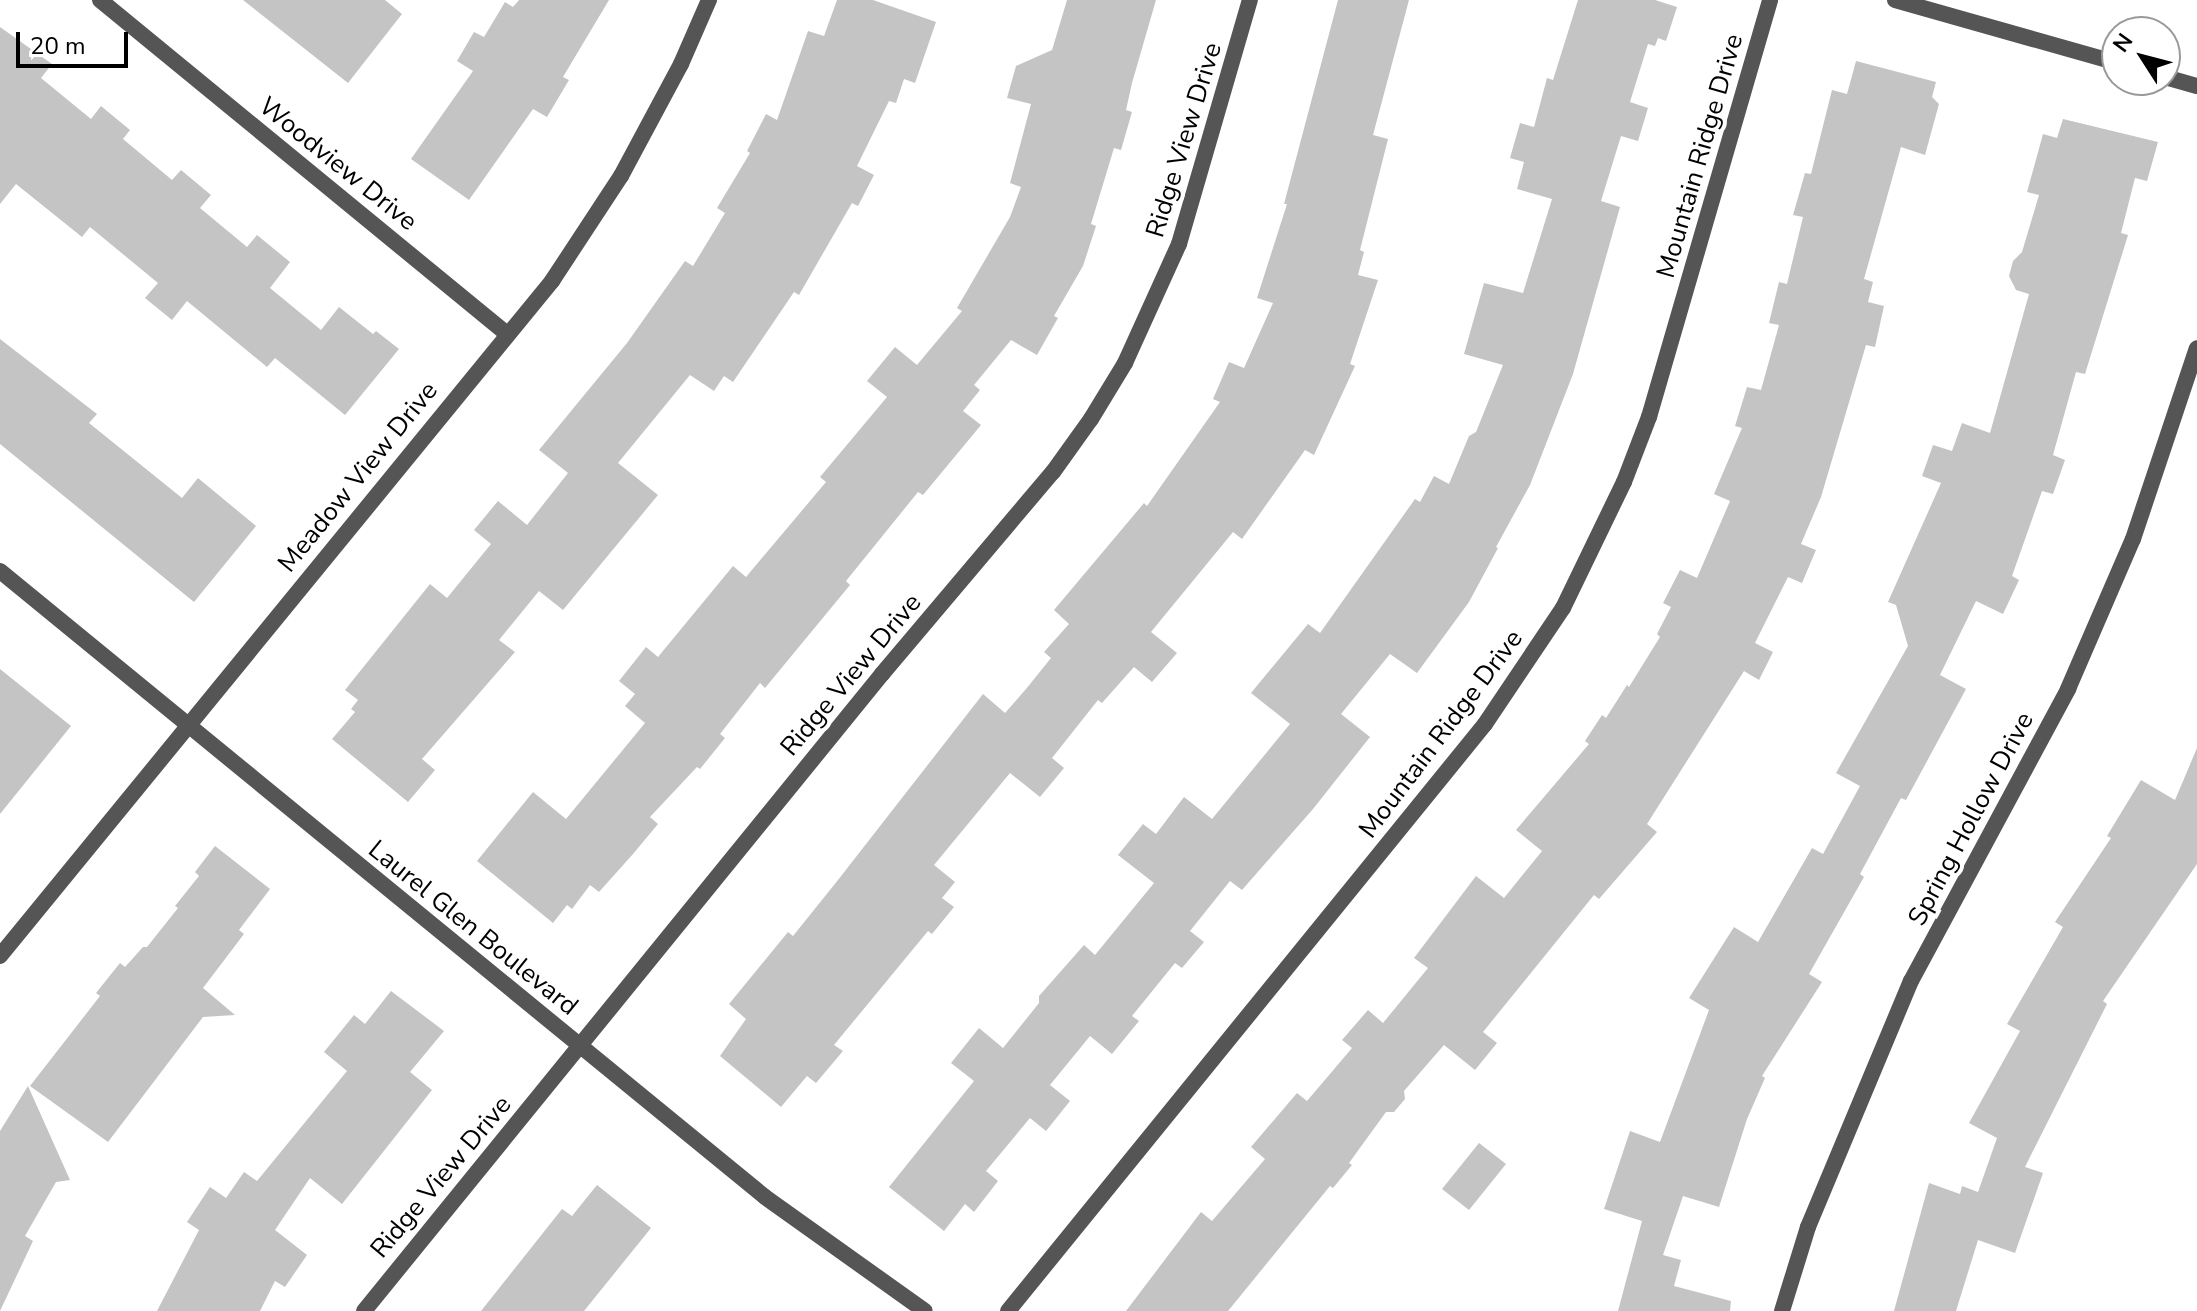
<!DOCTYPE html>
<html>
<head>
<meta charset="utf-8">
<style>
	body { margin:0 }
	#map { position:relative; width:2197px; height:1311px; overflow:hidden; background:#fff; font-family:"Nunito Sans",sans-serif }
	div>[style] { position:absolute }
	.building>* { inset:0; background:#c4c4c4 }
	.street>* { height:16px; margin:-8px; padding:0 8px; transform-origin:8px; border-radius:8px; background:#555 }
	span { translate:-50% -50%; white-space:nowrap; text-align:center; line-height:1.15; -webkit-text-stroke:8px #fff; paint-order:stroke }
	.street-label { font-size:26px; color:#000 }
	.north { position:absolute; left:2101px; top:16px; width:80px; height:80px; box-sizing:border-box; background:#fff; border:2px solid #999; border-radius:50%; rotate:306deg; font-size:22px; font-weight:700; line-height:32px; text-align:center; color:#000 }
	.north::after { content:''; display:block; margin:auto; width:28px; height:36px; background:#000; clip-path:polygon(50% 0,100% 100%,50% 72%,0 100%) }
	.scale { position:absolute; left:16px; top:32px; width:112px; height:36px; box-sizing:border-box; border:4px solid #000; border-top:0; padding-left:10px; font-size:24px; line-height:28px; white-space:nowrap; color:#000; -webkit-text-stroke:6px #fff; paint-order:stroke }
</style>
</head>
<body>
<div id="map">
	<div class="building">
		<div style="clip-path:polygon(243px 0,385px 0,402px 14px,348px 83px)"></div>
		<div style="clip-path:polygon(519px 0,609px 0,563px 77px,569px 80px,547px 117px,533px 109px,469px 200px,411px 159px,473px 71px,457px 61px,474px 32px,484px 37px,505px 2px,513px 7px)"></div>
		<div style="clip-path:polygon(837px 0,873px 0,936px 22px,915px 83px,904px 79px,896px 103px,889px 101px,857px 166px,874px 175px,858px 206px,852px 203px,799px 295px,794px 292px,733px 382px,724px 376px,714px 391px,690px 375px,618px 463px,658px 495px,563px 610px,539px 591px,499px 640px,515px 652px,422px 759px,435px 770px,408px 802px,332px 739px,355px 712px,351px 709px,358px 700px,345px 690px,430px 584px,447px 598px,491px 544px,474px 530px,498px 501px,527px 525px,568px 473px,539px 450px,627px 343px,685px 261px,693px 266px,725px 213px,717px 208px,750px 153px,747px 151px,766px 114px,777px 120px,808px 31px,824px 36px)"></div>
		<div style="clip-path:polygon(1067px 0,1156px 0,1132px 83px,1126px 110px,1132px 112px,1121px 150px,1114px 148px,1091px 224px,1096px 226px,1083px 266px,1054px 316px,1058px 318px,1037px 355px,1011px 340px,974px 385px,980px 390px,963px 411px,981px 425px,923px 495px,918px 492px,846px 581px,850px 585px,765px 688px,760px 683px,720px 734px,725px 738px,700px 769px,697px 767px,650px 817px,658px 824px,633px 854px,599px 892px,590px 885px,572px 909px,567px 905px,553px 923px,477px 861px,533px 792px,566px 819px,645px 723px,625px 706px,635px 694px,619px 681px,646px 647px,658px 657px,733px 566px,746px 577px,826px 482px,820px 477px,887px 397px,867px 381px,895px 347px,917px 365px,962px 311px,957px 308px,1010px 217px,1021px 187px,1010px 183px,1031px 104px,1007px 98px,1016px 66px,1052px 50px)"></div>
		<div style="clip-path:polygon(1338px 0,1409px 0,1373px 135px,1388px 139px,1360px 250px,1364px 252px,1358px 275px,1378px 280px,1350px 364px,1355px 366px,1314px 455px,1305px 450px,1242px 539px,1233px 532px,1151px 632px,1177px 653px,1152px 682px,1134px 667px,1102px 703px,1098px 700px,1052px 758px,1064px 768px,1040px 797px,1010px 773px,934px 865px,955px 882px,942px 898px,954px 907px,932px 934px,928px 931px,834px 1045px,843px 1051px,816px 1083px,807px 1076px,781px 1107px,720px 1056px,746px 1019px,729px 1004px,788px 932px,793px 936px,838px 880px,983px 694px,1005px 713px,1026px 689px,1051px 658px,1044px 652px,1069px 624px,1054px 610px,1144px 503px,1147px 506px,1220px 402px,1213px 399px,1229px 362px,1244px 368px,1273px 303px,1257px 298px,1287px 204px,1284px 204px)"></div>
		<div style="clip-path:polygon(1578px 0,1655px 0,1677px 7px,1666px 41px,1658px 38px,1655px 46px,1648px 44px,1630px 102px,1648px 108px,1638px 141px,1621px 136px,1601px 201px,1620px 207px,1573px 374px,1530px 485px,1496px 547px,1498px 548px,1469px 602px,1417px 673px,1390px 654px,1341px 714px,1370px 737px,1313px 809px,1242px 890px,1230px 881px,1190px 931px,1204px 942px,1182px 968px,1175px 963px,1132px 1016px,1139px 1021px,1112px 1054px,1090px 1036px,1050px 1085px,1070px 1101px,1046px 1131px,1030px 1118px,986px 1171px,998px 1181px,974px 1212px,965px 1204px,944px 1231px,889px 1187px,974px 1081px,951px 1063px,979px 1028px,1003px 1048px,1039px 1003px,1039px 996px,1084px 945px,1095px 955px,1154px 883px,1118px 855px,1143px 824px,1156px 834px,1184px 797px,1212px 819px,1290px 724px,1251px 693px,1308px 624px,1320px 633px,1415px 499px,1420px 502px,1434px 476px,1449px 484px,1469px 436px,1476px 432px,1503px 365px,1464px 354px,1484px 283px,1523px 293px,1552px 199px,1517px 189px,1524px 162px,1510px 158px,1520px 123px,1534px 127px,1547px 78px,1553px 80px)"></div>
		<div style="clip-path:polygon(0 27px,52px 64px,41px 78px,91px 119px,101px 106px,130px 130px,123px 139px,172px 180px,181px 170px,211px 195px,200px 208px,247px 247px,257px 235px,290px 262px,270px 288px,321px 330px,339px 307px,373px 334px,376px 331px,399px 349px,345px 415px,275px 358px,267px 367px,187px 301px,172px 320px,145px 298px,158px 283px,90px 227px,82px 237px,16px 184px,0 204px)"></div>
		<div style="clip-path:polygon(1856px 61px,1936px 82px,1932px 97px,1939px 104px,1925px 155px,1901px 147px,1864px 279px,1873px 282px,1868px 302px,1884px 306px,1875px 347px,1866px 345px,1821px 497px,1801px 544px,1816px 550px,1802px 583px,1788px 577px,1755px 643px,1773px 652px,1759px 680px,1744px 671px,1647px 824px,1657px 832px,1599px 899px,1594px 895px,1483px 1032px,1497px 1043px,1475px 1070px,1444px 1045px,1404px 1091px,1405px 1099px,1394px 1112px,1386px 1112px,1349px 1163px,1352px 1165px,1333px 1188px,1330px 1186px,1228px 1311px,1126px 1311px,1201px 1212px,1212px 1221px,1265px 1159px,1251px 1147px,1297px 1093px,1307px 1101px,1352px 1048px,1342px 1040px,1368px 1010px,1383px 1023px,1428px 968px,1414px 958px,1476px 876px,1504px 898px,1542px 851px,1516px 830px,1589px 744px,1585px 741px,1602px 715px,1606px 718px,1627px 685px,1629px 687px,1660px 637px,1657px 634px,1671px 607px,1663px 603px,1680px 570px,1697px 578px,1730px 501px,1714px 494px,1742px 428px,1735px 426px,1747px 387px,1761px 390px,1779px 325px,1769px 323px,1779px 282px,1787px 284px,1803px 217px,1793px 215px,1805px 173px,1811px 174px,1832px 90px,1847px 94px)"></div>
		<div style="clip-path:polygon(2063px 119px,2158px 142px,2147px 181px,2135px 178px,2121px 233px,2128px 235px,2085px 374px,2076px 372px,2053px 455px,2065px 460px,2053px 494px,2042px 491px,2012px 576px,2019px 580px,2003px 614px,1976px 601px,1940px 675px,1966px 689px,1906px 800px,1901px 798px,1860px 874px,1864px 877px,1809px 974px,1822px 982px,1762px 1076px,1765px 1078px,1747px 1119px,1719px 1207px,1683px 1196px,1663px 1255px,1681px 1260px,1674px 1286px,1731px 1301px,1730px 1311px,1618px 1311px,1642px 1221px,1604px 1209px,1630px 1131px,1660px 1142px,1709px 1010px,1689px 998px,1734px 927px,1758px 942px,1812px 848px,1823px 854px,1860px 786px,1836px 773px,1908px 646px,1896px 605px,1888px 602px,1941px 483px,1922px 476px,1933px 445px,1952px 451px,1962px 423px,1990px 433px,2029px 294px,2016px 290px,2009px 276px,2013px 261px,2022px 252px,2039px 195px,2027px 192px,2043px 134px,2057px 138px)"></div>
		<div style="clip-path:polygon(0 339px,97px 414px,89px 423px,182px 498px,198px 478px,256px 526px,194px 602px,0 444px)"></div>
		<div style="clip-path:polygon(0 669px,71px 726px,0 814px)"></div>
		<div style="clip-path:polygon(2197px 748px,2197px 864px,2103px 1001px,2107px 1004px,2025px 1167px,2043px 1173px,2015px 1253px,1978px 1240px,1956px 1311px,1894px 1311px,1929px 1183px,1960px 1194px,1962px 1186px,1978px 1192px,1997px 1138px,1969px 1123px,2020px 1031px,2007px 1024px,2063px 927px,2055px 922px,2111px 838px,2107px 836px,2141px 780px,2175px 800px)"></div>
		<div style="clip-path:polygon(215px 846px,270px 889px,239px 930px,244px 934px,203px 988px,235px 1015px,203px 1017px,108px 1142px,30px 1086px,100px 996px,96px 993px,120px 963px,125px 967px,143px 947px,147px 947px,178px 908px,175px 906px,199px 876px,195px 872px)"></div>
		<div style="clip-path:polygon(391px 991px,444px 1031px,410px 1072px,432px 1090px,342px 1204px,310px 1178px,275px 1230px,307px 1255px,285px 1287px,275px 1281px,260px 1311px,157px 1311px,199px 1230px,187px 1222px,210px 1187px,226px 1198px,244px 1172px,257px 1181px,347px 1071px,324px 1052px,354px 1015px,365px 1024px)"></div>
		<div style="clip-path:polygon(28px 1086px,70px 1180px,56px 1182px,25px 1236px,33px 1241px,0 1311px,0 1131px)"></div>
		<div style="clip-path:polygon(1479px 1143px,1506px 1164px,1469px 1210px,1442px 1189px)"></div>
		<div style="clip-path:polygon(597px 1185px,651px 1228px,584px 1311px,481px 1311px,562px 1209px,572px 1216px)"></div>
	</div>
	<div class="street">
		<div style="left:100px;top:0;width:527px;rotate:39.37deg"></div>
		<div style="left:1895px;top:0;width:231px;rotate:15.8deg"></div>
		<div style="left:2165px;top:77px;width:33px;rotate:16deg"></div>
		<div style="left:0;top:571px;width:988px;rotate:39.29deg"></div>
		<div style="left:765px;top:1197px;width:196px;rotate:35.5deg"></div>
		<div style="left:0;top:956px;width:872px;rotate:-50.72deg"></div>
		<div style="left:552px;top:281px;width:126px;rotate:-56.7deg"></div>
		<div style="left:621px;top:176px;width:127px;rotate:-61.8deg"></div>
		<div style="left:681px;top:64px;width:70px;rotate:-66.4deg"></div>
		<div style="left:364px;top:1311px;width:821px;rotate:-50.88deg"></div>
		<div style="left:882px;top:674px;width:265px;rotate:-49.8deg"></div>
		<div style="left:1053px;top:472px;width:65px;rotate:-54.4deg"></div>
		<div style="left:1091px;top:419px;width:66px;rotate:-58.7deg"></div>
		<div style="left:1125px;top:363px;width:131px;rotate:-65.6deg"></div>
		<div style="left:1179px;top:244px;width:254px;rotate:-73.8deg"></div>
		<div style="left:1008px;top:1311px;width:756px;rotate:-50.9deg"></div>
		<div style="left:1485px;top:724px;width:140px;rotate:-56.1deg"></div>
		<div style="left:1563px;top:608px;width:140px;rotate:-64.2deg"></div>
		<div style="left:1624px;top:482px;width:70px;rotate:-69deg"></div>
		<div style="left:1649px;top:417px;width:434px;rotate:-73.8deg"></div>
		<div style="left:1782px;top:1311px;width:88px;rotate:-72.8deg"></div>
		<div style="left:1808px;top:1227px;width:267px;rotate:-67.3deg"></div>
		<div style="left:1911px;top:981px;width:332px;rotate:-61.7deg"></div>
		<div style="left:2068px;top:689px;width:163px;rotate:-66.6deg"></div>
		<div style="left:2133px;top:539px;width:201px;rotate:-71.5deg"></div>
	</div>
	<div class="street-label">
		<span style="left:1184px;top:140px;rotate:-73deg">Ridge View Drive</span>
		<span style="left:1700px;top:156px;rotate:-74deg">Mountain Ridge Drive</span>
		<span style="left:338px;top:164px;rotate:39deg">Woodview Drive</span>
		<span style="left:358px;top:477px;rotate:-51deg">Meadow View Drive</span>
		<span style="left:851px;top:675px;rotate:-50deg">Ridge View Drive</span>
		<span style="left:1441px;top:734px;rotate:-53deg">Mountain Ridge Drive</span>
		<span style="left:1971px;top:819px;rotate:-62deg">Spring Hollow Drive</span>
		<span style="left:473px;top:928px;rotate:39deg">Laurel Glen Boulevard</span>
		<span style="left:441px;top:1177px;rotate:-50deg">Ridge View Drive</span>
	</div>
	<div class="north">N</div>
	<div class="scale">20 m</div>
</div>
</body>
</html>
